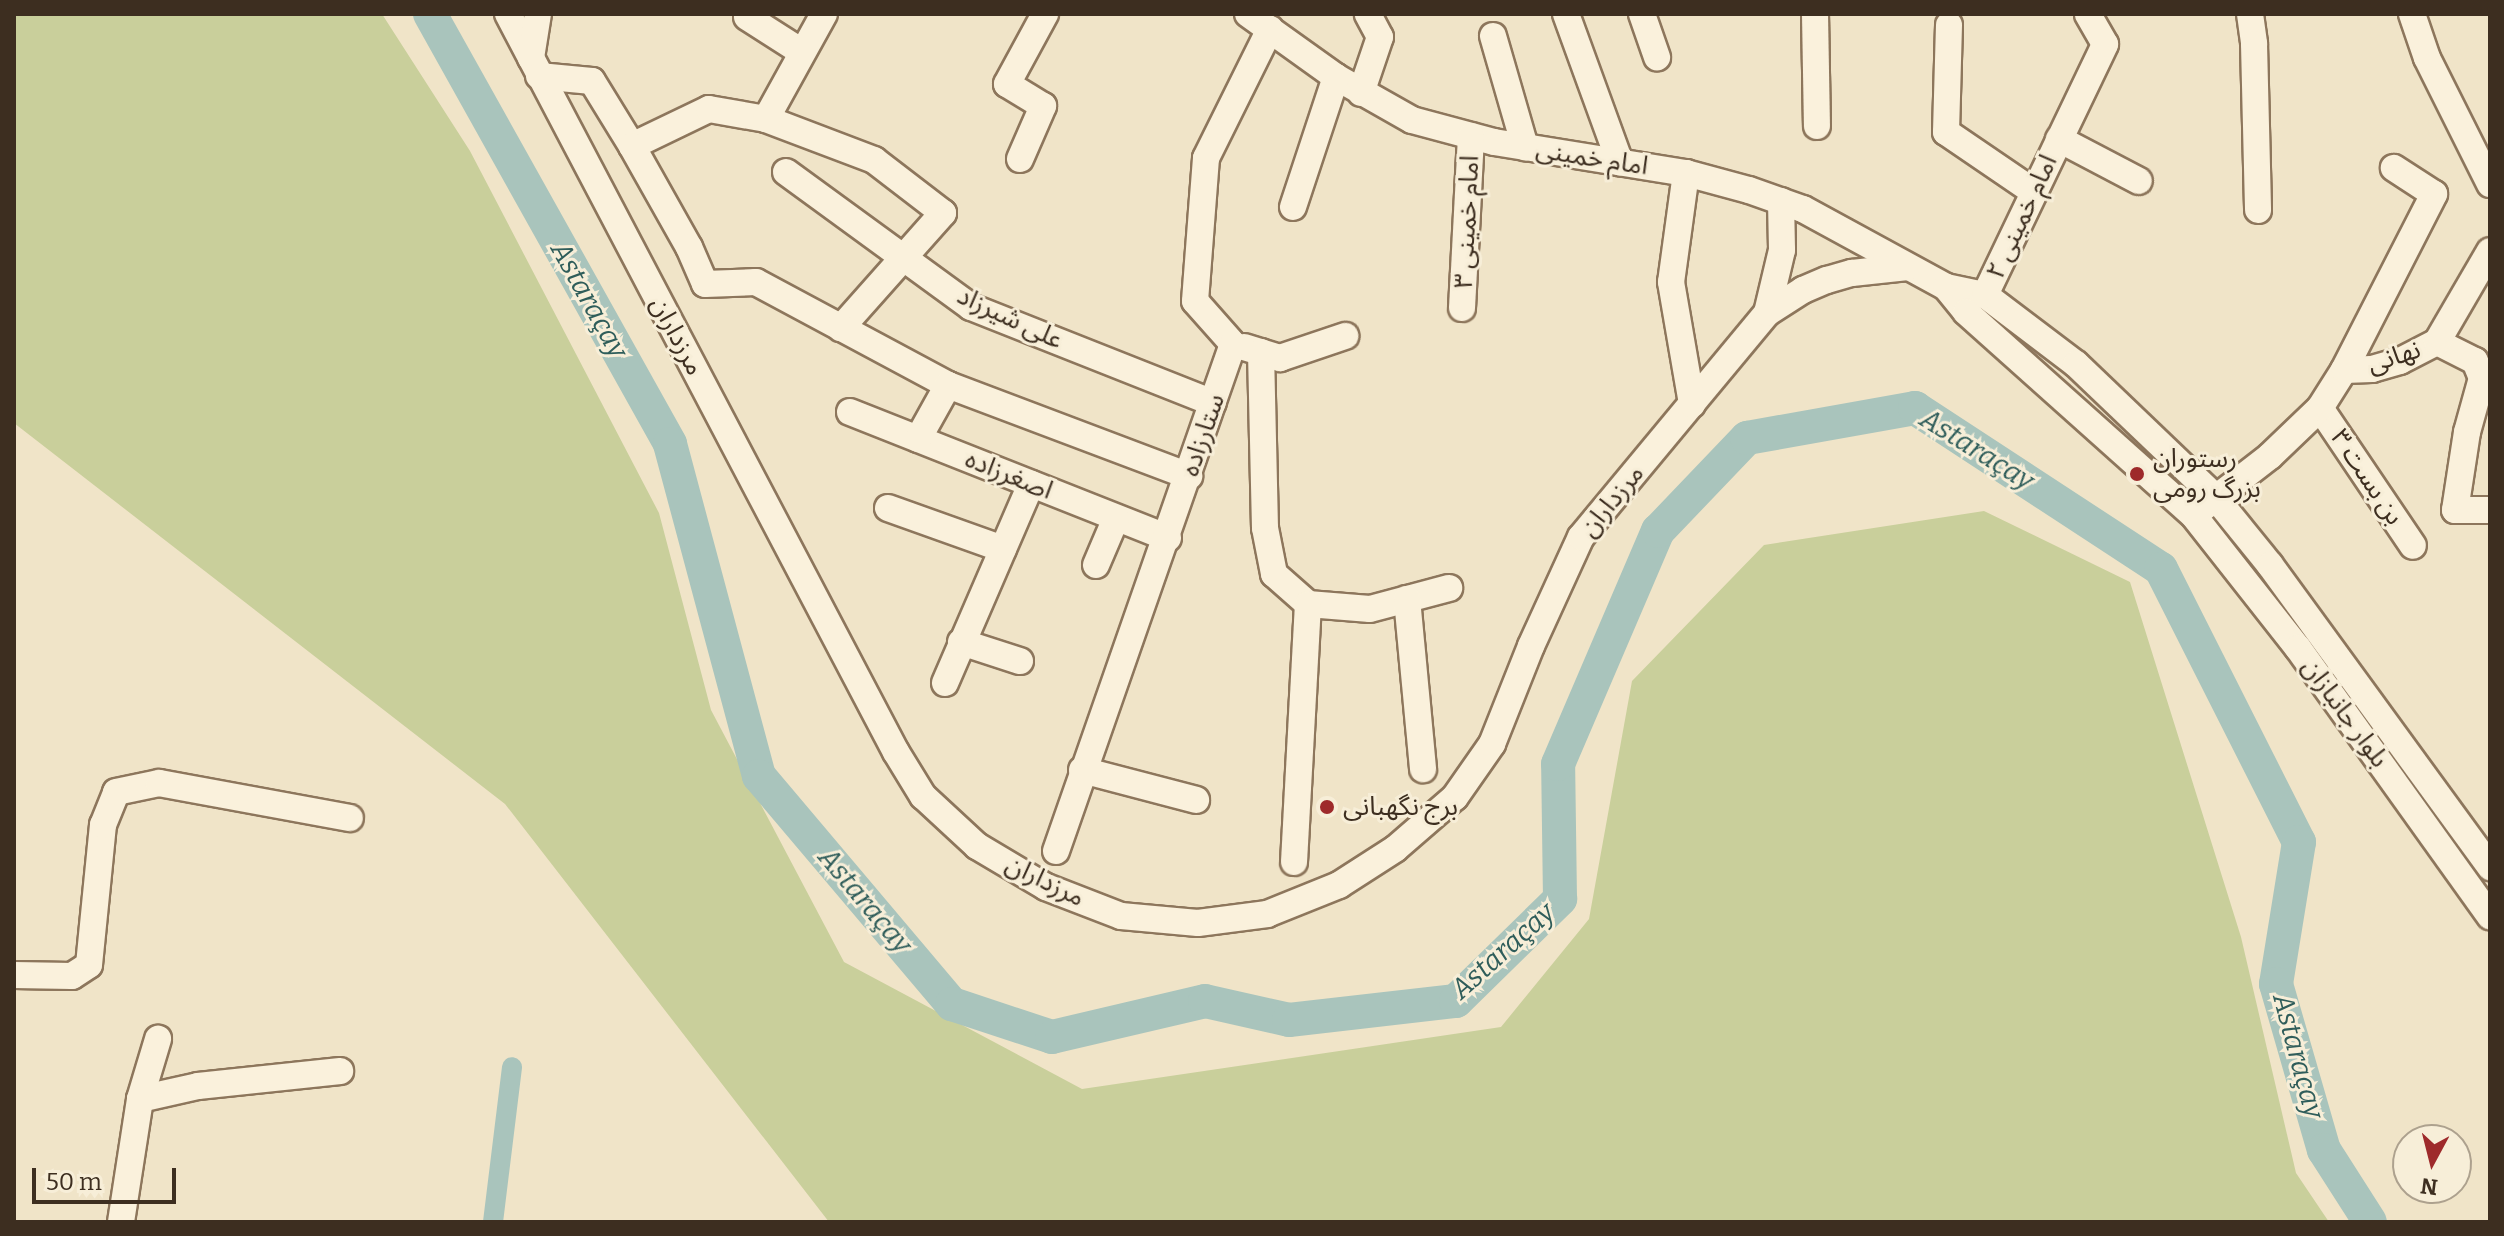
<!DOCTYPE html>
<meta charset="utf-8">
<style>
body{margin:0}
#map{position:relative;width:2504px;height:1236px;overflow:hidden;background:#f0e4c8;font-family:Bitter,"Noto Sans Arabic",serif}
div>[style]{position:absolute}
.green>*{inset:0;background:#c9cf9b}
.canal>*{height:20px;margin:-10px;padding:0 10px;transform-origin:10px;border-radius:10px;background:#a9c4bc}
.river>*{height:34px;margin:-17px;padding:0 17px;transform-origin:17px;border-radius:17px;background:#a9c4bc}
.roads{filter:drop-shadow(2px 0 #8d765c) drop-shadow(-2px 0 #8d765c) drop-shadow(0 2px #8d765c) drop-shadow(0 -2px #8d765c)}
.minor>*{height:26px;margin:-13px;padding:0 13px;transform-origin:13px;border-radius:13px;background:#faf1dc}
.dots>*{width:22px;height:22px;translate:-50% -50%;box-sizing:border-box;border:4px solid #f7eed8;border-radius:50%}
span{translate:-50% -50%;white-space:nowrap;text-align:center;line-height:1.15;-webkit-text-stroke:6px #f7eed8;paint-order:stroke}
.street-label{font-size:26px;color:#3d2e20}
.poi-label{font-size:26px;color:#3d2e20}
.left{translate:0 -50%;text-align:left}
.water-label{font-size:28px;color:#2f5d5a;font-style:italic}
.frame{position:absolute;inset:0;border:16px solid #3d2e20;pointer-events:none}
.north{position:absolute;left:2392px;top:1124px;width:80px;height:80px;box-sizing:border-box;background:#f7eed8;border:2px solid #ada18e;border-radius:50%;rotate:187deg;font-size:22px;font-weight:700;line-height:32px;text-align:center;color:#3d2e20}
.north::after{content:'';display:block;margin:auto;width:28px;height:36px;background:#9e2a2b;clip-path:polygon(50% 0,100% 100%,50% 72%,0 100%)}
.scale{position:absolute;left:32px;top:1168px;width:144px;height:36px;box-sizing:border-box;border:4px solid #3d2e20;border-top:0;padding-left:10px;font-size:24px;line-height:28px;white-space:nowrap;color:#3d2e20;-webkit-text-stroke:6px #f7eed8;paint-order:stroke}
</style>
<div id="map">
<div class="green">
<i style="clip-path:polygon(14px 14px,382px 14px,470px 151px,659px 513px,711px 710px,844px 962px,1082px 1089px,1501px 1027px,1589px 919px,1632px 681px,1764px 545px,1984px 511px,2130px 582px,2241px 937px,2296px 1173px,2329px 1222px,829px 1222px,505px 804px,14px 423px)"></i>
</div>
<div class="canal">
<i style="left:493px;top:1222px;width:156px;rotate:-83deg"></i>
</div>
<div class="river">
<i style="left:430px;top:14px;width:492px;rotate:60.8deg"></i>
<i style="left:670px;top:444px;width:344px;rotate:75deg"></i>
<i style="left:759px;top:776px;width:299px;rotate:49.8deg"></i>
<i style="left:952px;top:1004px;width:105px;rotate:18.3deg"></i>
<i style="left:1052px;top:1037px;width:157px;rotate:-13.2deg"></i>
<i style="left:1205px;top:1001px;width:86px;rotate:12.7deg"></i>
<i style="left:1289px;top:1020px;width:168px;rotate:-6.5deg"></i>
<i style="left:1456px;top:1001px;width:146px;rotate:-44.4deg"></i>
<i style="left:1560px;top:899px;width:135px;rotate:-90.8deg"></i>
<i style="left:1558px;top:764px;width:254px;rotate:-66.8deg"></i>
<i style="left:1658px;top:531px;width:129px;rotate:-46.3deg"></i>
<i style="left:1747px;top:438px;width:171px;rotate:-10.1deg"></i>
<i style="left:1915px;top:408px;width:294px;rotate:33.2deg"></i>
<i style="left:2161px;top:569px;width:306px;rotate:63.2deg"></i>
<i style="left:2299px;top:842px;width:144px;rotate:99.2deg"></i>
<i style="left:2276px;top:984px;width:173px;rotate:73.9deg"></i>
<i style="left:2324px;top:1150px;width:85px;rotate:57.4deg"></i>
</div>
<div class="roads">
<div class="minor">
<i style="left:508px;top:14px;width:834px;rotate:62.27deg"></i>
<i style="left:896px;top:752px;width:52px;rotate:58.5deg"></i>
<i style="left:923px;top:796px;width:74px;rotate:42.8deg"></i>
<i style="left:977px;top:846px;width:80px;rotate:30.7deg"></i>
<i style="left:1046px;top:887px;width:80px;rotate:21.1deg"></i>
<i style="left:1121px;top:916px;width:77px;rotate:5.2deg"></i>
<i style="left:1198px;top:923px;width:70px;rotate:-7.4deg"></i>
<i style="left:1267px;top:914px;width:78px;rotate:-21.9deg"></i>
<i style="left:1339px;top:885px;width:67px;rotate:-32.7deg"></i>
<i style="left:1395px;top:849px;width:79px;rotate:-40.9deg"></i>
<i style="left:1455px;top:797px;width:65px;rotate:-55.1deg"></i>
<i style="left:1492px;top:744px;width:105px;rotate:-68.3deg"></i>
<i style="left:1531px;top:646px;width:120px;rotate:-65.4deg"></i>
<i style="left:1581px;top:537px;width:291px;rotate:-50.3deg"></i>
<i style="left:1248px;top:14px;width:108px;rotate:35.6deg"></i>
<i style="left:1336px;top:77px;width:87px;rotate:29.5deg"></i>
<i style="left:1412px;top:120px;width:85px;rotate:15deg"></i>
<i style="left:1494px;top:142px;width:194px;rotate:9.2deg"></i>
<i style="left:1686px;top:173px;width:65px;rotate:15.1deg"></i>
<i style="left:1749px;top:190px;width:57px;rotate:19.4deg"></i>
<i style="left:1803px;top:209px;width:163px;rotate:28.6deg"></i>
<i style="left:1946px;top:287px;width:40px;rotate:12deg"></i>
<i style="left:1985px;top:295px;width:114px;rotate:37.2deg"></i>
<i style="left:2076px;top:364px;width:192px;rotate:43.7deg"></i>
<i style="left:2215px;top:497px;width:87px;rotate:51deg"></i>
<i style="left:2270px;top:565px;width:374px;rotate:53.9deg"></i>
<i style="left:1566px;top:14px;width:158px;rotate:70deg"></i>
<i style="left:1642px;top:14px;width:46px;rotate:70.8deg"></i>
<i style="left:1815px;top:14px;width:112px;rotate:89deg"></i>
<i style="left:2250px;top:14px;width:30px;rotate:82deg"></i>
<i style="left:2254px;top:44px;width:166px;rotate:88.6deg"></i>
<i style="left:2412px;top:14px;width:46px;rotate:71.2deg"></i>
<i style="left:2427px;top:58px;width:141px;rotate:63.4deg"></i>
<i style="left:747px;top:17px;width:65px;rotate:32.5deg"></i>
<i style="left:1949px;top:25px;width:107px;rotate:91.6deg"></i>
<i style="left:1946px;top:132px;width:107px;rotate:34.3deg"></i>
<i style="left:1493px;top:36px;width:116px;rotate:73.9deg"></i>
<i style="left:531px;top:58px;width:45px;rotate:-81deg"></i>
<i style="left:539px;top:76px;width:53px;rotate:5.4deg"></i>
<i style="left:592px;top:81px;width:76px;rotate:58.4deg"></i>
<i style="left:632px;top:146px;width:85px;rotate:-25.7deg"></i>
<i style="left:709px;top:109px;width:58px;rotate:10deg"></i>
<i style="left:766px;top:119px;width:116px;rotate:20.8deg"></i>
<i style="left:874px;top:160px;width:87px;rotate:37.5deg"></i>
<i style="left:943px;top:213px;width:154px;rotate:131.6deg"></i>
<i style="left:1361px;top:93px;width:59px;rotate:-71.3deg"></i>
<i style="left:1380px;top:37px;width:26px;rotate:-118deg"></i>
<i style="left:766px;top:119px;width:120px;rotate:-61.1deg"></i>
<i style="left:2059px;top:139px;width:90px;rotate:27.7deg"></i>
<i style="left:632px;top:146px;width:116px;rotate:60.6deg"></i>
<i style="left:689px;top:247px;width:40px;rotate:66.6deg"></i>
<i style="left:705px;top:284px;width:51px;rotate:-2.2deg"></i>
<i style="left:756px;top:282px;width:218px;rotate:28.2deg"></i>
<i style="left:948px;top:385px;width:258px;rotate:20.7deg"></i>
<i style="left:1020px;top:159px;width:58px;rotate:-66.5deg"></i>
<i style="left:1043px;top:106px;width:42px;rotate:-148.6deg"></i>
<i style="left:1007px;top:84px;width:80px;rotate:-61.5deg"></i>
<i style="left:786px;top:172px;width:229px;rotate:36.1deg"></i>
<i style="left:971px;top:307px;width:260px;rotate:21.6deg"></i>
<i style="left:1686px;top:173px;width:110px;rotate:97.8deg"></i>
<i style="left:1671px;top:282px;width:124px;rotate:80.2deg"></i>
<i style="left:1781px;top:201px;width:49px;rotate:88.8deg"></i>
<i style="left:1782px;top:250px;width:65px;rotate:103.4deg"></i>
<i style="left:1767px;top:313px;width:43px;rotate:-32.6deg"></i>
<i style="left:1803px;top:290px;width:26px;rotate:-23deg"></i>
<i style="left:1827px;top:280px;width:26px;rotate:-16deg"></i>
<i style="left:1852px;top:273px;width:56px;rotate:-6.1deg"></i>
<i style="left:1293px;top:207px;width:137px;rotate:-71.7deg"></i>
<i style="left:1946px;top:287px;width:32px;rotate:51deg"></i>
<i style="left:1966px;top:312px;width:306px;rotate:41.8deg"></i>
<i style="left:2194px;top:516px;width:168px;rotate:51.8deg"></i>
<i style="left:2298px;top:648px;width:330px;rotate:54.4deg"></i>
<i style="left:1985px;top:295px;width:278px;rotate:-64.4deg"></i>
<i style="left:2105px;top:44px;width:34px;rotate:-120deg"></i>
<i style="left:1462px;top:308px;width:172px;rotate:-87deg"></i>
<i style="left:2437px;top:342px;width:42px;rotate:26.6deg"></i>
<i style="left:2475px;top:361px;width:18px;rotate:68deg"></i>
<i style="left:2482px;top:378px;width:56px;rotate:105.5deg"></i>
<i style="left:2467px;top:432px;width:79px;rotate:98.7deg"></i>
<i style="left:2455px;top:510px;width:35px"></i>
<i style="left:1233px;top:344px;width:57px;rotate:-131.5deg"></i>
<i style="left:1195px;top:301px;width:143px;rotate:-85.6deg"></i>
<i style="left:1206px;top:158px;width:144px;rotate:-63.6deg"></i>
<i style="left:1244px;top:347px;width:38px;rotate:17deg"></i>
<i style="left:1280px;top:358px;width:69px;rotate:-18.7deg"></i>
<i style="left:1261px;top:352px;width:176px;rotate:88.7deg"></i>
<i style="left:1265px;top:528px;width:47px;rotate:78.9deg"></i>
<i style="left:1274px;top:574px;width:45px;rotate:41.4deg"></i>
<i style="left:1308px;top:604px;width:62px;rotate:4.6deg"></i>
<i style="left:1370px;top:609px;width:82px;rotate:-14.9deg"></i>
<i style="left:2344px;top:370px;width:198px;rotate:-62.9deg"></i>
<i style="left:2434px;top:194px;width:48px;rotate:-147deg"></i>
<i style="left:2320px;top:408px;width:166px;rotate:56deg"></i>
<i style="left:850px;top:412px;width:342px;rotate:21.6deg"></i>
<i style="left:918px;top:439px;width:62px;rotate:-60.9deg"></i>
<i style="left:888px;top:508px;width:122px;rotate:19.6deg"></i>
<i style="left:2203px;top:508px;width:85px;rotate:-37.8deg"></i>
<i style="left:2270px;top:456px;width:69px;rotate:-43.8deg"></i>
<i style="left:2320px;top:408px;width:45px;rotate:-57.7deg"></i>
<i style="left:2344px;top:370px;width:28px;rotate:-2deg"></i>
<i style="left:2372px;top:369px;width:29px;rotate:-16deg"></i>
<i style="left:2400px;top:361px;width:42px;rotate:-27.2deg"></i>
<i style="left:2437px;top:342px;width:105px;rotate:-59.8deg"></i>
<i style="left:1096px;top:565px;width:51px;rotate:-66.9deg"></i>
<i style="left:1407px;top:599px;width:171px;rotate:84.6deg"></i>
<i style="left:961px;top:642px;width:62px;rotate:17.9deg"></i>
<i style="left:945px;top:683px;width:217px;rotate:-66.6deg"></i>
<i style="left:1082px;top:770px;width:118px;rotate:14.7deg"></i>
<i style="left:1056px;top:851px;width:537px;rotate:-70.76deg"></i>
<i style="left:1294px;top:862px;width:258px;rotate:-86.9deg"></i>
<i style="left:14px;top:975px;width:58px;rotate:1deg"></i>
<i style="left:72px;top:976px;width:20px;rotate:-33deg"></i>
<i style="left:89px;top:965px;width:141px;rotate:-84.3deg"></i>
<i style="left:103px;top:825px;width:35px;rotate:-68deg"></i>
<i style="left:116px;top:792px;width:44px;rotate:-11.8deg"></i>
<i style="left:159px;top:783px;width:194px;rotate:10.4deg"></i>
<i style="left:140px;top:1099px;width:59px;rotate:-12.6deg"></i>
<i style="left:198px;top:1086px;width:143px;rotate:-6deg"></i>
<i style="left:121px;top:1222px;width:124px;rotate:-81.2deg"></i>
<i style="left:140px;top:1099px;width:63px;rotate:-73.3deg"></i>
</div>
</div>
<div class="dots">
<i style="left:2137px;top:474px;background:#9e2a2b"></i>
<i style="left:1327px;top:807px;background:#9e2a2b"></i>
</div>
<div class="street-label">
<span style="left:1592px;top:158px;rotate:9deg">امام خمینی</span>
<span style="left:2022px;top:217px;rotate:-65deg">امام خمینی ۲</span>
<span style="left:1467px;top:222px;rotate:-87deg">امام خمینی ۳</span>
<span style="left:1010px;top:318px;rotate:25deg">علی شیرزاد</span>
<span style="left:677px;top:336px;rotate:62deg">مرزداران</span>
<span style="left:2394px;top:357px;rotate:-18deg">نهانی</span>
<span style="left:1203px;top:435px;rotate:-71deg">ستارزاده</span>
<span style="left:1009px;top:475px;rotate:22deg">اصغرزاده</span>
<span style="left:2367px;top:477px;rotate:56deg">بن بست ۳</span>
<span style="left:1612px;top:501px;rotate:-51deg">مرزداران</span>
<span style="left:2345px;top:713px;rotate:54deg">بلوار جانبازان</span>
<span style="left:1045px;top:881px;rotate:26deg">مرزداران</span>
</div>
<div class="poi-label">
<span class="left" style="left:2153px;top:474px">رستوران<br>بزرگ رومی</span>
<span class="left" style="left:1343px;top:807px">برج نگهبانی</span>
</div>
<div class="water-label">
<span style="left:589px;top:300px;rotate:61deg">Astaraçay</span>
<span style="left:1977px;top:450px;rotate:32deg">Astaraçay</span>
<span style="left:865px;top:901px;rotate:50deg">Astaraçay</span>
<span style="left:1503px;top:951px;rotate:-42deg">Astaraçay</span>
<span style="left:2298px;top:1056px;rotate:75deg">Astaraçay</span>
</div>
<div class="frame"></div>
<div class="north">N</div>
<div class="scale">50 m</div>
</div>
